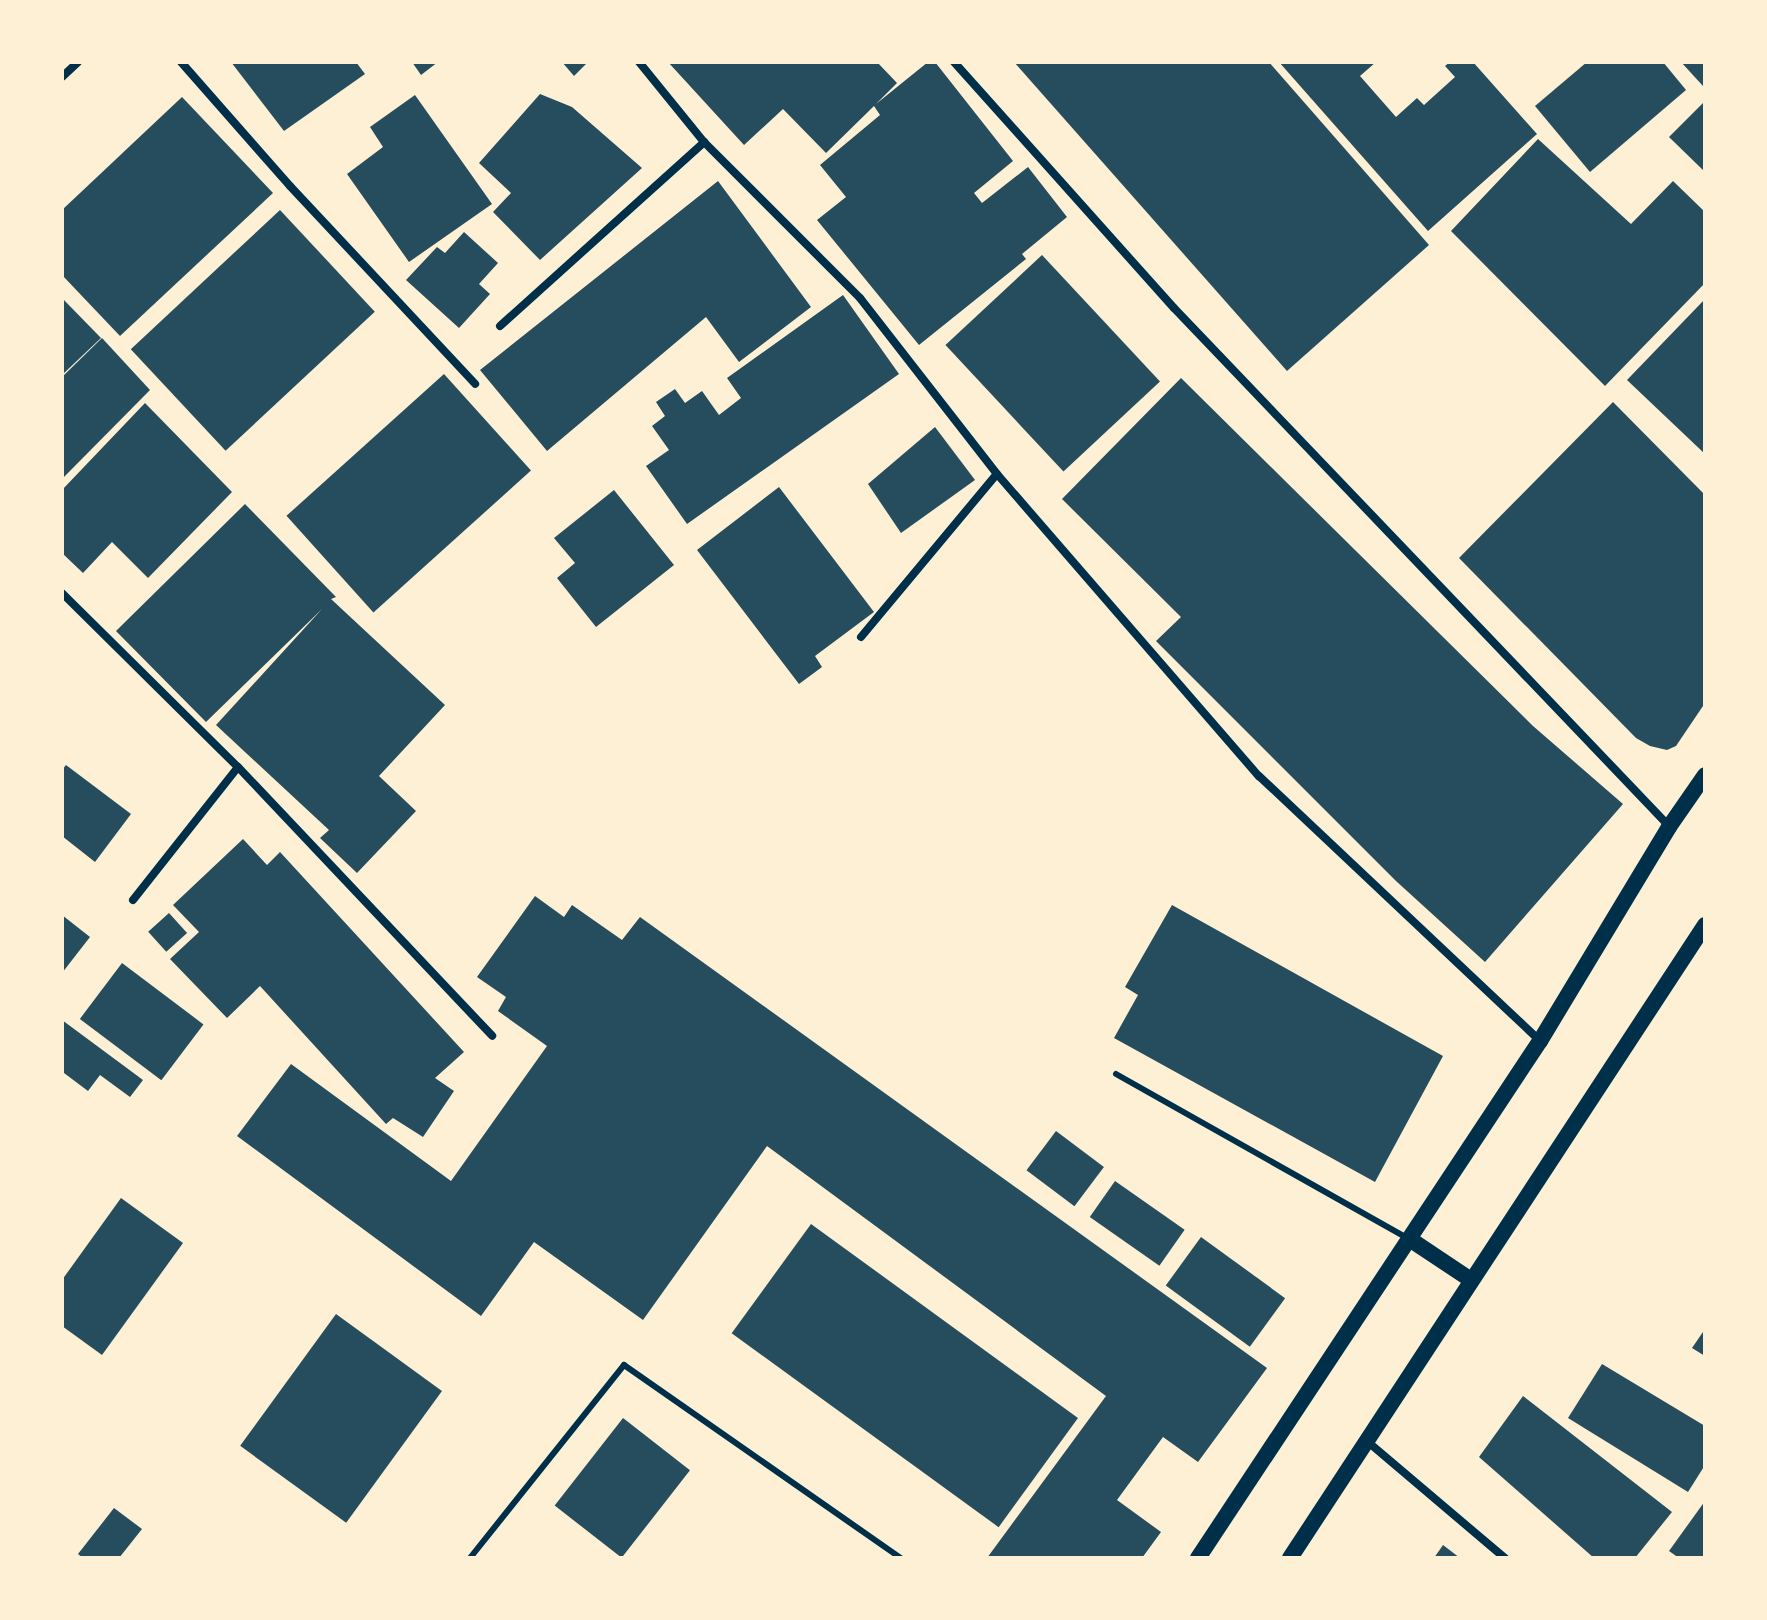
<!DOCTYPE html>
<style>
body{margin:0}
#map{position:relative;width:1767px;height:1620px;overflow:hidden;background:#fdf0d5;font-family:Signika,sans-serif}
div>[style]{position:absolute}
.building>*{inset:0;background:#264d5e;transform-origin:0 0}
.service>*{height:6px;margin:-3px;padding:0 3px;transform-origin:3px;border-radius:3px;background:#003049}
.minor>*{height:8px;margin:-4px;padding:0 4px;transform-origin:4px;border-radius:4px;background:#003049}
.secondary>*{height:16px;margin:-8px;padding:0 8px;transform-origin:8px;border-radius:8px;background:#003049}
span{translate:-50% -50%;white-space:nowrap;text-align:center;line-height:1.15;-webkit-text-stroke:8px #fdf0d5;paint-order:stroke}
.frame{position:absolute;inset:0;border:64px solid #fdf0d5;pointer-events:none}
</style>
<div id="map">
<div class="building">
<i style="clip-path:polygon(231px 62px,356px 62px,365px 74px,284px 131px)"></i>
<i style="clip-path:polygon(412px 62px,438px 62px,421px 75px)"></i>
<i style="clip-path:polygon(562px 62px,588px 62px,574px 76px)"></i>
<i style="clip-path:polygon(668px 62px,877px 62px,897px 83px,876px 104px,928px 62px,935px 62px,1013px 161px,974px 193px,982px 203px,1028px 167px,1067px 217px,1022px 254px,1026px 259px,919px 345px,817px 220px,846px 197px,820px 165px,880px 115px,874px 106px,826px 153px,783px 109px,744px 145px)"></i>
<i style="clip-path:polygon(1014px 62px,1269px 62px,1429px 245px,1287px 371px)"></i>
<i style="clip-path:polygon(1279px 62px,1376px 62px,1360px 76px,1396px 117px,1417px 98px,1424px 105px,1455px 77px,1445px 66px,1450px 62px,1473px 62px,1537px 134px,1428px 231px)"></i>
<i style="clip-path:polygon(1587px 62px,1663px 62px,1686px 90px,1590px 172px,1535px 106px)"></i>
<i style="clip-path:polygon(1681px 62px,1705px 62px,1705px 84px,1703px 86px)"></i>
<i style="clip-path:polygon(540px 94px,572px 107px,642px 168px,540px 260px,493px 212px,511px 193px,479px 163px)"></i>
<i style="clip-path:polygon(415px 95px,492px 204px,409px 262px,347px 174px,383px 147px,370px 127px)"></i>
<i style="clip-path:polygon(182px 97px,273px 193px,120px 336px,62px 275px,62px 210px)"></i>
<i style="clip-path:polygon(1705px 101px,1705px 172px,1669px 137px)"></i>
<i style="clip-path:polygon(1538px 139px,1631px 224px,1673px 181px,1705px 212px,1705px 283px,1605px 386px,1451px 231px)"></i>
<i style="clip-path:polygon(718px 181px,811px 307px,739px 362px,706px 317px,547px 451px,480px 370px)"></i>
<i style="left:280px;top:210px;width:139px;height:204px;rotate:47deg"></i>
<i style="clip-path:polygon(464px 232px,498px 263px,479px 284px,490px 294px,459px 328px,406px 280px,437px 247px,445px 253px)"></i>
<i style="left:1042px;top:255px;width:173px;height:132px;rotate:47deg"></i>
<i style="clip-path:polygon(843px 295px,899px 374px,687px 524px,646px 466px,669px 450px,652px 426px,665px 416px,656px 402px,675px 389px,685px 403px,702px 391px,719px 415px,741px 398px,727px 378px)"></i>
<i style="clip-path:polygon(62px 298px,101px 338px,62px 375px)"></i>
<i style="clip-path:polygon(1705px 299px,1705px 454px,1627px 380px)"></i>
<i style="clip-path:polygon(102px 338px,150px 390px,62px 479px,62px 377px)"></i>
<i style="left:444px;top:374px;width:130px;height:212px;rotate:48deg"></i>
<i style="clip-path:polygon(1181px 378px,1533px 726px,1623px 804px,1485px 962px,1396px 881px,1156px 641px,1181px 617px,1062px 499px)"></i>
<i style="clip-path:polygon(1613px 402px,1705px 495px,1705px 703px,1676px 746px,1667px 750px,1650px 746px,1636px 738px,1459px 558px)"></i>
<i style="clip-path:polygon(145px 403px,232px 492px,148px 578px,112px 542px,83px 573px,62px 553px,62px 490px)"></i>
<i style="clip-path:polygon(935px 427px,975px 480px,901px 533px,868px 484px)"></i>
<i style="clip-path:polygon(779px 487px,874px 612px,815px 656px,822px 667px,799px 684px,697px 550px)"></i>
<i style="clip-path:polygon(614px 490px,674px 565px,596px 627px,557px 578px,575px 563px,554px 538px)"></i>
<i style="clip-path:polygon(245px 504px,336px 597px,331px 599px,445px 705px,379px 776px,416px 811px,357px 873px,320px 838px,329px 830px,216px 725px,322px 609px,206px 722px,116px 631px)"></i>
<i style="clip-path:polygon(66px 765px,131px 814px,95px 862px,62px 836px,62px 770px)"></i>
<i style="clip-path:polygon(243px 839px,267px 865px,280px 852px,464px 1052px,435px 1078px,454px 1091px,423px 1137px,393px 1118px,386px 1124px,260px 986px,227px 1018px,170px 959px,199px 932px,173px 905px)"></i>
<i style="clip-path:polygon(535px 896px,564px 917px,572px 905px,622px 940px,640px 917px,1267px 1368px,1198px 1462px,1163px 1437px,1117px 1500px,1161px 1532px,1142px 1558px,987px 1558px,1106px 1396px,767px 1146px,643px 1320px,534px 1242px,481px 1316px,237px 1136px,291px 1064px,451px 1181px,547px 1046px,498px 1011px,506px 997px,477px 977px)"></i>
<i style="clip-path:polygon(1172px 905px,1443px 1056px,1375px 1182px,1114px 1038px,1138px 995px,1125px 987px)"></i>
<i style="left:169px;top:913px;width:27px;height:28px;rotate:48deg"></i>
<i style="clip-path:polygon(62px 915px,90px 937px,62px 973px)"></i>
<i style="left:122px;top:963px;width:102px;height:70px;rotate:37deg"></i>
<i style="clip-path:polygon(62px 1020px,143px 1080px,130px 1097px,100px 1075px,88px 1091px,64px 1073px,62px 1075px)"></i>
<i style="left:1056px;top:1131px;width:60px;height:49px;rotate:37deg"></i>
<i style="left:1115px;top:1181px;width:85px;height:44px;rotate:35deg"></i>
<i style="clip-path:polygon(121px 1198px,183px 1243px,102px 1355px,62px 1326px,62px 1280px)"></i>
<i style="left:811px;top:1224px;width:330px;height:135px;rotate:36deg"></i>
<i style="left:1201px;top:1237px;width:104px;height:60px;rotate:36deg"></i>
<i style="left:336px;top:1314px;width:131px;height:163px;rotate:36deg"></i>
<i style="clip-path:polygon(1705px 1329px,1705px 1356px,1692px 1348px)"></i>
<i style="clip-path:polygon(1602px 1364px,1705px 1426px,1705px 1465px,1688px 1492px,1568px 1418px)"></i>
<i style="clip-path:polygon(1523px 1396px,1672px 1512px,1635px 1558px,1594px 1558px,1479px 1457px)"></i>
<i style="left:623px;top:1418px;width:85px;height:111px;rotate:38deg"></i>
<i style="clip-path:polygon(1705px 1501px,1705px 1558px,1679px 1558px,1669px 1551px)"></i>
<i style="clip-path:polygon(114px 1508px,142px 1529px,119px 1558px,83px 1558px,78px 1554px)"></i>
<i style="clip-path:polygon(1443px 1545px,1460px 1558px,1434px 1558px)"></i>
</div>
<div class="service">
<i style="left:1116px;top:1074px;width:336px;rotate:29.4deg"></i>
<i style="left:470px;top:1558px;width:247px;rotate:-51.4deg"></i>
<i style="left:624px;top:1365px;width:338px;rotate:34.9deg"></i>
</div>
<div class="minor">
<i style="left:181px;top:62px;width:165px;rotate:48.7deg"></i>
<i style="left:290px;top:186px;width:271px;rotate:46.9deg"></i>
<i style="left:639px;top:62px;width:103px;rotate:50.9deg"></i>
<i style="left:704px;top:142px;width:221px;rotate:45deg"></i>
<i style="left:860px;top:298px;width:223px;rotate:52.1deg"></i>
<i style="left:997px;top:474px;width:400px;rotate:49.1deg"></i>
<i style="left:1259px;top:776px;width:386px;rotate:43.3deg"></i>
<i style="left:954px;top:62px;width:330px;rotate:48.2deg"></i>
<i style="left:1174px;top:308px;width:716px;rotate:46.3deg"></i>
<i style="left:62px;top:77px;width:22px;rotate:-43deg"></i>
<i style="left:500px;top:326px;width:275px;rotate:-42deg"></i>
<i style="left:62px;top:593px;width:247px;rotate:44.7deg"></i>
<i style="left:238px;top:767px;width:370px;rotate:46.6deg"></i>
<i style="left:861px;top:637px;width:212px;rotate:-50.2deg"></i>
<i style="left:133px;top:900px;width:169px;rotate:-51.7deg"></i>
<i style="left:1368px;top:1442px;width:180px;rotate:40.3deg"></i>
</div>
<div class="secondary">
<i style="left:1411px;top:1240px;width:72px;rotate:33.7deg"></i>
<i style="left:1198px;top:1558px;width:620px;rotate:-56.52deg"></i>
<i style="left:1540px;top:1041px;width:250px;rotate:-58.9deg"></i>
<i style="left:1669px;top:827px;width:63px;rotate:-55.3deg"></i>
<i style="left:1290px;top:1558px;width:757px;rotate:-56.75deg"></i>
</div>
<div class="frame"></div>
</div>
